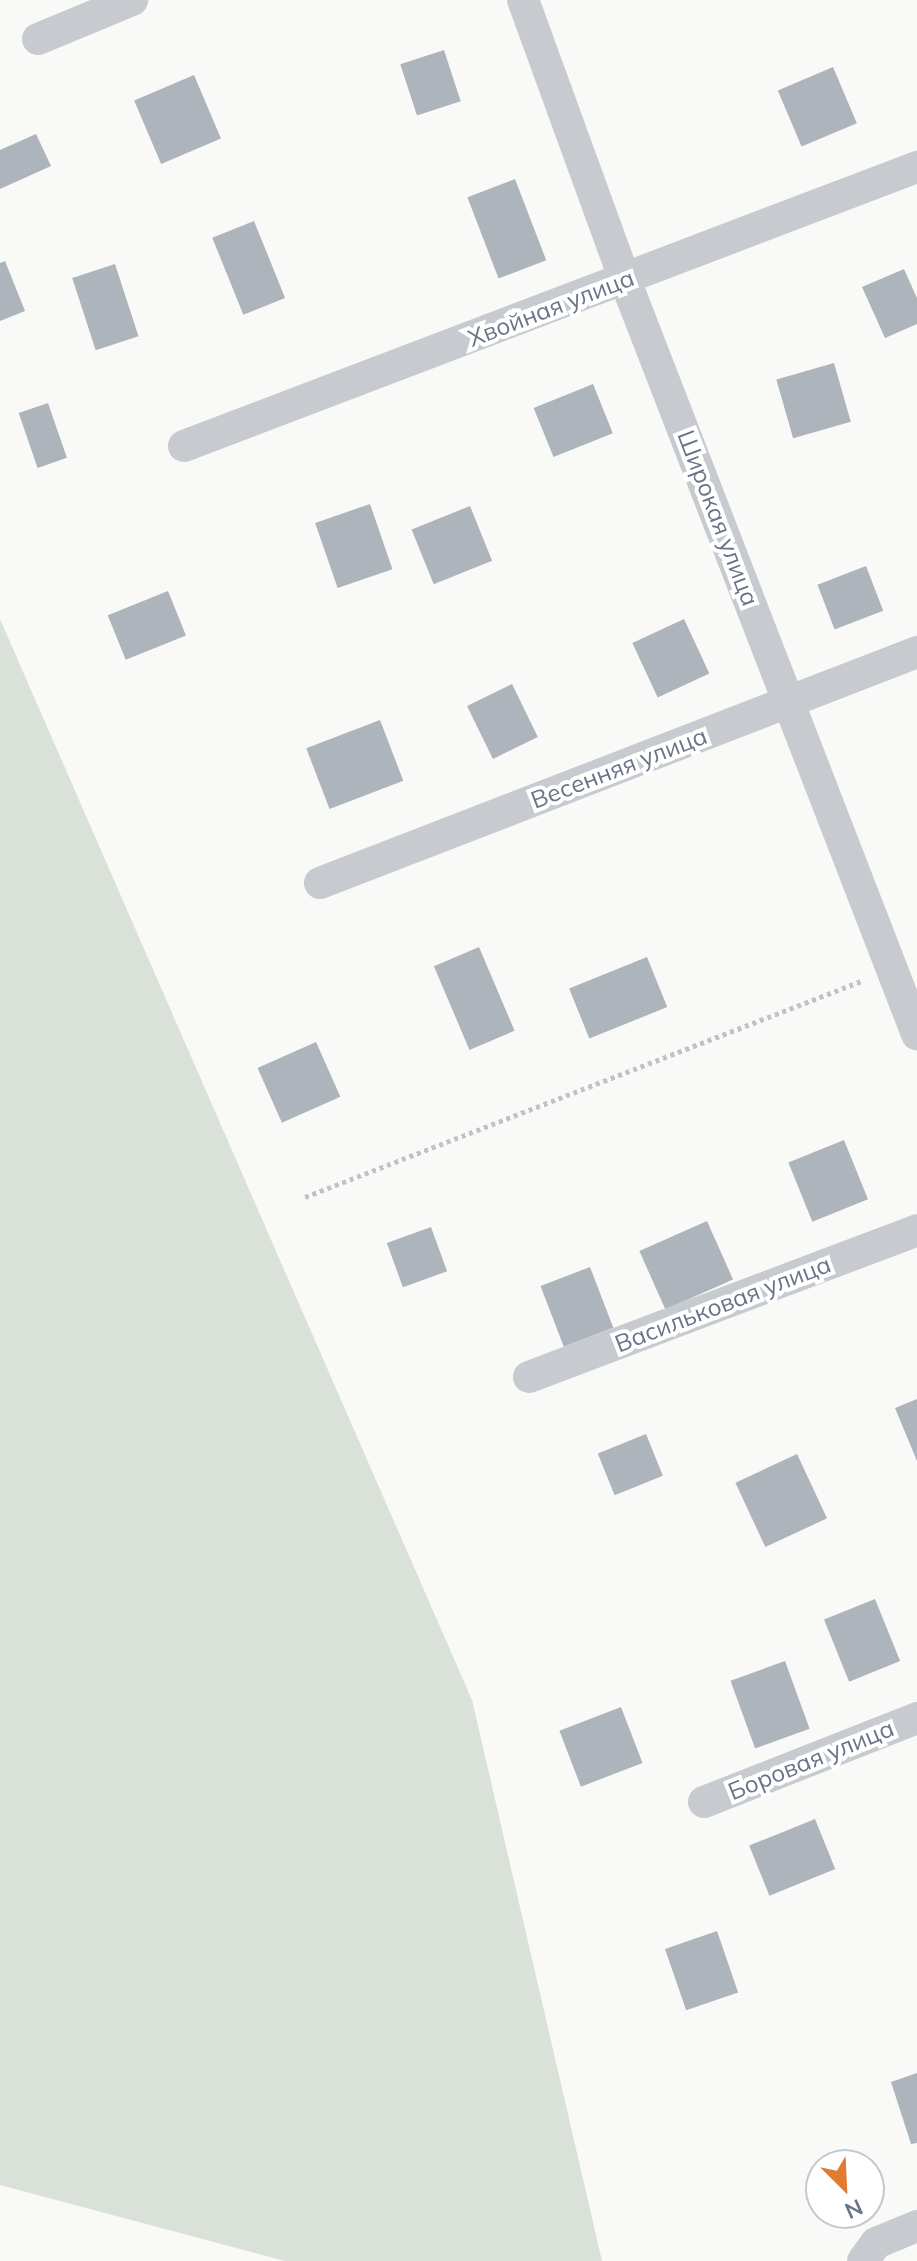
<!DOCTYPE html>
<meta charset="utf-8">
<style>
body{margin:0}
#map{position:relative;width:917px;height:2261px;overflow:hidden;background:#f9f9f7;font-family:Mulish,sans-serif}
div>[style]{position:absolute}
.green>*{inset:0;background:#dae1d8}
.building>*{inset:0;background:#aeb4bc;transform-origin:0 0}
.path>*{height:5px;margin-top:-2.5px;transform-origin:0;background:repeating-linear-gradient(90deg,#c1c2c5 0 4px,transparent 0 8px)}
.street>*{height:32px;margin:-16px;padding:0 16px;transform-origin:16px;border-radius:16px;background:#c7cace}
span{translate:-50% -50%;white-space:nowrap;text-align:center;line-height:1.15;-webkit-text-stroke:8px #fff;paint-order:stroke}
.street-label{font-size:24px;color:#697488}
.north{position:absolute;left:805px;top:2149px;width:80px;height:80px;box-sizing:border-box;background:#fff;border:2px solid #c3c7cf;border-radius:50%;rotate:156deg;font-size:22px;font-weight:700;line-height:32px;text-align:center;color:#697488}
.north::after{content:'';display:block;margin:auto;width:28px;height:36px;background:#e07b31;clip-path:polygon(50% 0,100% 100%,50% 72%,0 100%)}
</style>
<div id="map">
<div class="green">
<i style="clip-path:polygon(0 619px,472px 1700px,602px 2261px,285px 2261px,0 2185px)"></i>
</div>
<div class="building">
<i style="left:444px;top:50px;width:54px;height:46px;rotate:72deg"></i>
<i style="left:833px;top:67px;width:61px;height:60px;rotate:67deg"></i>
<i style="left:194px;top:75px;width:69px;height:65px;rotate:67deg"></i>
<i style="clip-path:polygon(36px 134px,51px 166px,0 189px,0 150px)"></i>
<i style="left:515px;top:179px;width:87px;height:51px;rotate:69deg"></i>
<i style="left:254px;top:221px;width:83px;height:45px;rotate:68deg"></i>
<i style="clip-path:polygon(5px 261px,25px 311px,0 321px,0 263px)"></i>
<i style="left:115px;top:264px;width:76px;height:45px;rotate:72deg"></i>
<i style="clip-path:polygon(904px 269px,917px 298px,917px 324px,885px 338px,862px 287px)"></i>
<i style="left:834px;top:363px;width:61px;height:60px;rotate:74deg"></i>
<i style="left:593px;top:384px;width:53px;height:64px;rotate:68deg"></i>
<i style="left:48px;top:403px;width:58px;height:31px;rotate:71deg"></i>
<i style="left:370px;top:504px;width:69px;height:58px;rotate:71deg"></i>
<i style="left:470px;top:506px;width:59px;height:63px;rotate:68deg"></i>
<i style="left:866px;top:566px;width:48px;height:52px;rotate:69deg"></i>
<i style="left:168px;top:591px;width:48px;height:65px;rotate:68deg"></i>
<i style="left:684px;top:619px;width:60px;height:57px;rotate:65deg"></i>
<i style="left:512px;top:684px;width:59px;height:50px;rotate:64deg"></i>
<i style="left:380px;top:720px;width:65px;height:79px;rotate:69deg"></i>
<i style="left:479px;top:947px;width:91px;height:49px;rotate:67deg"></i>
<i style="left:647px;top:957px;width:54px;height:84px;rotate:68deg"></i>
<i style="left:316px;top:1042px;width:60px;height:64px;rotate:66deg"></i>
<i style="left:844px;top:1140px;width:64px;height:60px;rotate:68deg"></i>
<i style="left:707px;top:1221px;width:64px;height:74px;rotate:66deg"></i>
<i style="left:431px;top:1227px;width:47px;height:47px;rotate:70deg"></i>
<i style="left:590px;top:1267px;width:65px;height:53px;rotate:69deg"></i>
<i style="clip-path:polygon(917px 1399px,917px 1461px,895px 1408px)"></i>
<i style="left:646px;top:1434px;width:45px;height:52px;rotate:68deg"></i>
<i style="left:797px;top:1454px;width:71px;height:68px;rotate:65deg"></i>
<i style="left:875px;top:1599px;width:67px;height:55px;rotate:68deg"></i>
<i style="left:785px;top:1661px;width:72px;height:58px;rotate:70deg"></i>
<i style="left:621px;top:1707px;width:60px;height:66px;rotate:69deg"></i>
<i style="left:815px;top:1819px;width:54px;height:71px;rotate:68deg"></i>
<i style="left:717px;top:1931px;width:65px;height:55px;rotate:71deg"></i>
<i style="clip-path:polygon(917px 2073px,917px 2143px,911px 2144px,891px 2082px)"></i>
</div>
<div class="path">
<i style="left:305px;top:1197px;width:600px;rotate:-21.22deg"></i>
</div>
<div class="street">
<i style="left:523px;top:0;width:298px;rotate:70deg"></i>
<i style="left:625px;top:280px;width:809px;rotate:68.83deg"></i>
<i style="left:38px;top:39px;width:102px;rotate:-22.5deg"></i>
<i style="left:184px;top:446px;width:784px;rotate:-20.84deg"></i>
<i style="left:320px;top:883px;width:640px;rotate:-21.15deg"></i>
<i style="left:529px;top:1377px;width:415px;rotate:-20.7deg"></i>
<i style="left:704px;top:1802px;width:229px;rotate:-21.5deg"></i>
<i style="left:863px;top:2261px;width:22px;rotate:-54deg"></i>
<i style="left:876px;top:2243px;width:44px;rotate:-22.5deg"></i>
</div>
<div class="street-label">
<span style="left:551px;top:308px;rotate:-21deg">Хвойная улица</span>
<span style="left:718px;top:518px;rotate:69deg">Широкая улица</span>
<span style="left:619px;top:768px;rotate:-21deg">Весенняя улица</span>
<span style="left:723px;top:1304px;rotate:-21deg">Васильковая улица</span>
<span style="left:811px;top:1760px;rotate:-22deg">Боровая улица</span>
</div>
<div class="north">N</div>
</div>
